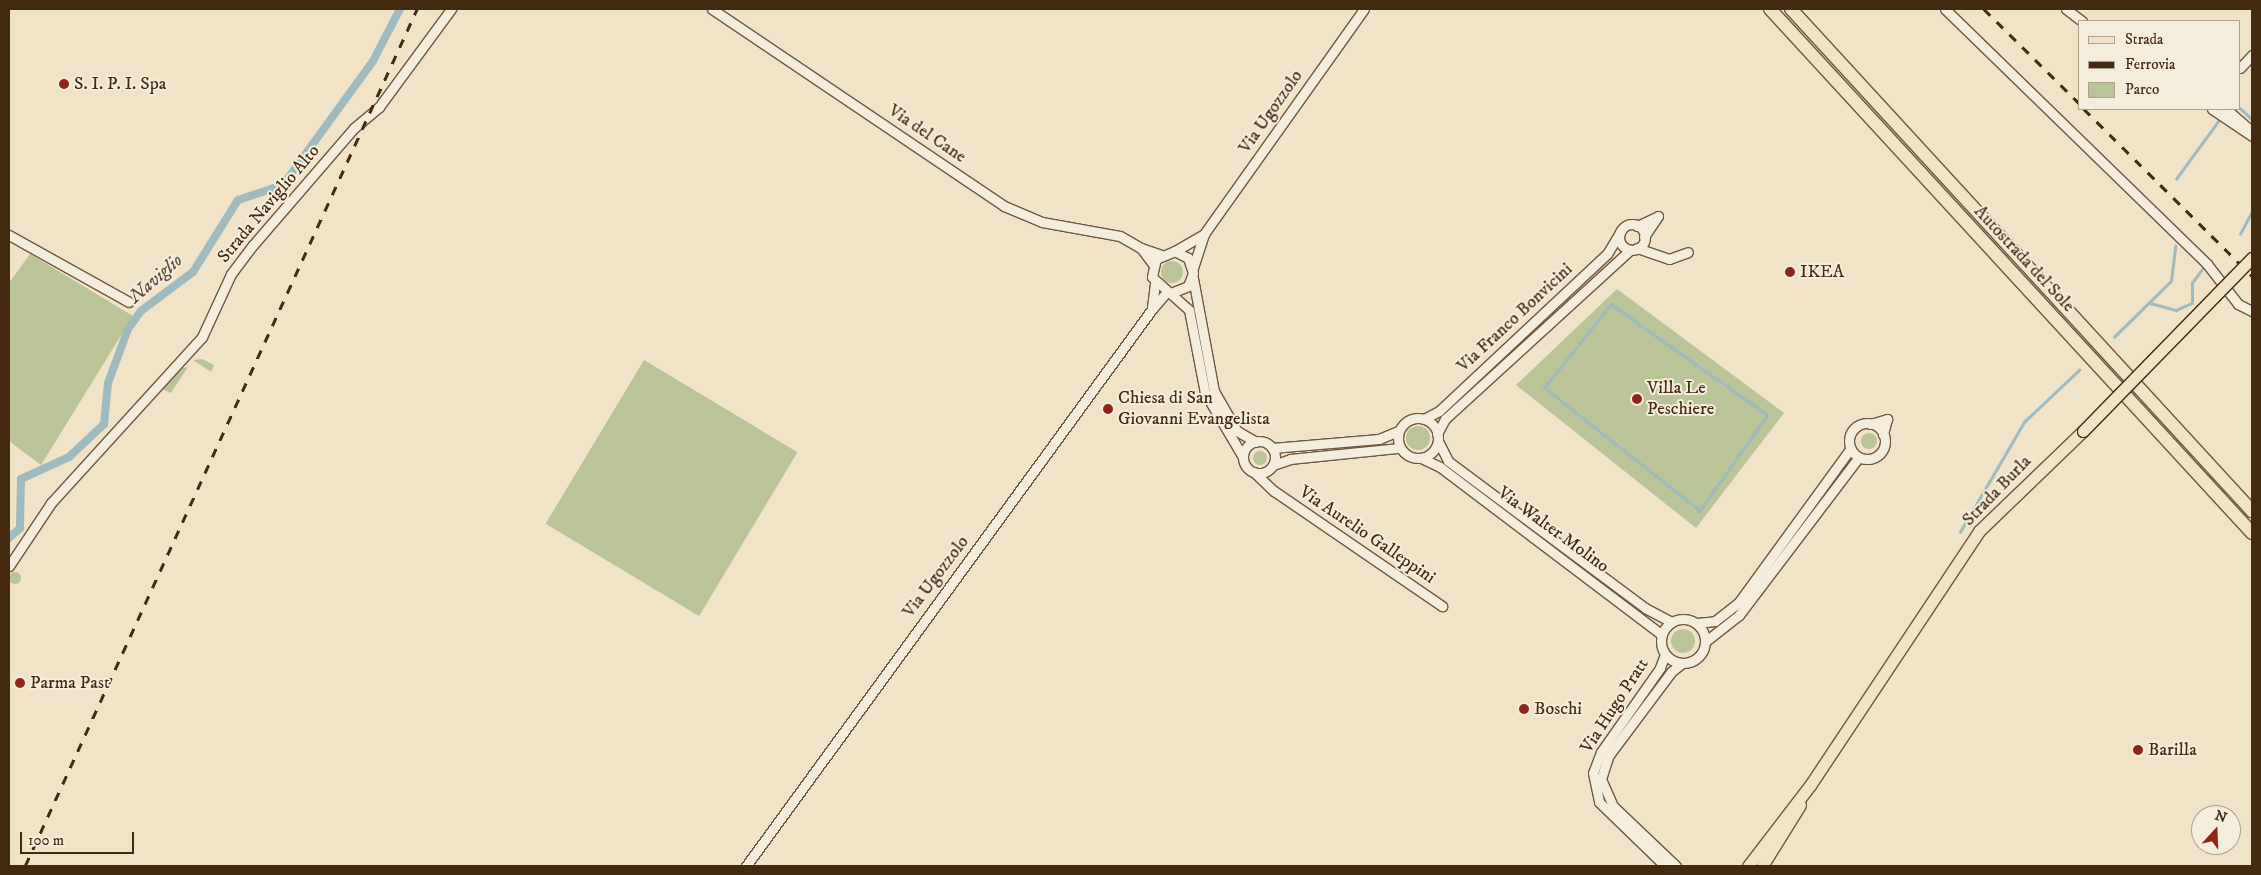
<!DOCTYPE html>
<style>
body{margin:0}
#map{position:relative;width:2261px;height:875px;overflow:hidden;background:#f0e3c8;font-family:"IM FELL DW Pica",serif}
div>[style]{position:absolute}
.green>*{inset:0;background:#bac496;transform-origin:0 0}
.round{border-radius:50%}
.stream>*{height:2.5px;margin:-1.25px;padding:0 1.25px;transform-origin:1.25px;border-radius:1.25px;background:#9fbbc0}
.canal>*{height:8px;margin:-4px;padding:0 4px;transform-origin:4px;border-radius:4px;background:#9fbbc0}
.roads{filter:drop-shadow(1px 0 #705840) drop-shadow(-1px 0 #705840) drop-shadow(0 1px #705840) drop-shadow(0 -1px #705840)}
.minor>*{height:9px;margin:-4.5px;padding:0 4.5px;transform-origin:4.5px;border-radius:4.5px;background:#f5eddb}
.minor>.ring{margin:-4.5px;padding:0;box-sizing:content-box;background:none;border:9px solid #f5eddb;border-radius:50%}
.major>*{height:11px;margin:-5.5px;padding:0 5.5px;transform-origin:5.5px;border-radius:5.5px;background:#f0e3c8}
.highway>*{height:12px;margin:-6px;padding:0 6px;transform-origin:6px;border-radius:6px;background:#f0e3c8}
.rail>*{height:2.5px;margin-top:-1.25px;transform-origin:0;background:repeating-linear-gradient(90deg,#452a12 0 9px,transparent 0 18px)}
.bridges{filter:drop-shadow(1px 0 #452a12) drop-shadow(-1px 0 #452a12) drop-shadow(0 1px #452a12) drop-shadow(0 -1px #452a12)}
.major-bridge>*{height:11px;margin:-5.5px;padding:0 5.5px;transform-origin:5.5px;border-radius:5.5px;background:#f0e3c8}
.dots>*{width:14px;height:14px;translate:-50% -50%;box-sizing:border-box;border:2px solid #f5eddb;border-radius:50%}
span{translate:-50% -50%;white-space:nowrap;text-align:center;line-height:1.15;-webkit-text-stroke:4px #f5eddb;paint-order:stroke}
.poi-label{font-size:18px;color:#452a12}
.left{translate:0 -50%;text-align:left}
.street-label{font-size:18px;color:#452a12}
.water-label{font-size:19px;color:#5c4e3e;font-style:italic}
.frame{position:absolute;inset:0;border:10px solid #452a12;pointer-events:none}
.legend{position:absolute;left:2078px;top:20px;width:162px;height:90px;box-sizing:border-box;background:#f5eddb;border:1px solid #af9f8b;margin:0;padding:6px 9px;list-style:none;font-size:15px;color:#452a12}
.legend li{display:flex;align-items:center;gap:10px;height:25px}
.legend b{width:25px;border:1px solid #af9f8b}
.north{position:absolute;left:2191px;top:805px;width:50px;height:50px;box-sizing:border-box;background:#f5eddb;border:1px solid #af9f8b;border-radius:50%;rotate:20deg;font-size:14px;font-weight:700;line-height:20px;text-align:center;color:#452a12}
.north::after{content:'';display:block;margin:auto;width:18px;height:22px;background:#8f2418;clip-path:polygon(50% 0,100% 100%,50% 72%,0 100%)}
.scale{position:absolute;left:20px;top:832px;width:114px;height:22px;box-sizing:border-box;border:2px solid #452a12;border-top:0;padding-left:6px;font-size:15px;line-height:18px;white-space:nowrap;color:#452a12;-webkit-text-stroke:4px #f5eddb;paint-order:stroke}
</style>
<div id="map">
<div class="green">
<i style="clip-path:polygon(30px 254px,133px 316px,41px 465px,9px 441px,9px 283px)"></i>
<i class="round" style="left:1161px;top:261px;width:22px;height:22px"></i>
<i style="clip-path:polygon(1617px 289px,1784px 413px,1696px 528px,1516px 385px)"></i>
<i style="clip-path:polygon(202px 359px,214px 365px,211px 372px,193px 360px)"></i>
<i style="left:644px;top:360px;width:179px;height:191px;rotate:31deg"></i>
<i style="clip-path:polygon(188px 367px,171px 393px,160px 388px,178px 369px)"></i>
<i class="round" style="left:1406px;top:426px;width:24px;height:24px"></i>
<i class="round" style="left:1861px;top:433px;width:16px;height:16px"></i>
<i class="round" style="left:1253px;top:451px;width:14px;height:14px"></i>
<i class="round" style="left:9px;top:572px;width:12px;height:12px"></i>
<i class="round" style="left:1671px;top:629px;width:24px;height:24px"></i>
</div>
<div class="stream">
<i style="left:2240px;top:108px;width:16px;rotate:43deg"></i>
<i style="left:2176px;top:179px;width:73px;rotate:-53.9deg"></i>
<i style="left:2240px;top:234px;width:26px;rotate:-62deg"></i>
<i style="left:2150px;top:303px;width:27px;rotate:15deg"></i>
<i style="left:2176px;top:310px;width:17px;rotate:-24deg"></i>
<i style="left:2192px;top:303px;width:20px;rotate:-90deg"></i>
<i style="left:2192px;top:283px;width:19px;rotate:-54deg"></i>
<i style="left:1611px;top:304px;width:192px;rotate:35.3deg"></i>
<i style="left:1768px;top:415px;width:118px;rotate:125.3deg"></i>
<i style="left:1700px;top:511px;width:199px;rotate:-141.7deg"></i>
<i style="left:1544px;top:388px;width:107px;rotate:-51.4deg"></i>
<i style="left:2114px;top:337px;width:80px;rotate:-44.5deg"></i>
<i style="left:2171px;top:281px;width:35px;rotate:-83deg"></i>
<i style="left:1960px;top:532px;width:127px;rotate:-59.8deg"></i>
<i style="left:2024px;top:422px;width:76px;rotate:-43.4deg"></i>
</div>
<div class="canal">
<i style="left:9px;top:538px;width:15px;rotate:-42deg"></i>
<i style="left:20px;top:528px;width:49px;rotate:-88.8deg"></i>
<i style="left:21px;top:479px;width:53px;rotate:-24.6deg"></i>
<i style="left:69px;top:457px;width:48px;rotate:-43.3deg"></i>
<i style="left:104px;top:424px;width:41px;rotate:-84.4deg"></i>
<i style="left:108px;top:383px;width:58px;rotate:-69.7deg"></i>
<i style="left:128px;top:329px;width:22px;rotate:-54deg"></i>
<i style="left:141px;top:311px;width:65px;rotate:-36.9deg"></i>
<i style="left:193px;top:272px;width:85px;rotate:-58deg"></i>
<i style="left:238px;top:200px;width:47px;rotate:-18.4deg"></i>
<i style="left:283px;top:185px;width:153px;rotate:-54deg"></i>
<i style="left:373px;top:61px;width:59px;rotate:-62.6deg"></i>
</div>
<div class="roads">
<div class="minor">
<i style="left:712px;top:9px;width:352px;rotate:34deg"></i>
<i style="left:1004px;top:206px;width:41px;rotate:22.8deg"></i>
<i style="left:1042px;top:222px;width:79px;rotate:10.2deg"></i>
<i style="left:1120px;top:236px;width:24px;rotate:30deg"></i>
<i style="left:1945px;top:9px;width:366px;rotate:44.2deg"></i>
<i style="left:2207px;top:264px;width:51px;rotate:52.2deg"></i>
<i style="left:2238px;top:304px;width:16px;rotate:27deg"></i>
<i style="left:2066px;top:9px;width:20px;rotate:37deg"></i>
<i style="left:2240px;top:68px;width:18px;rotate:-47deg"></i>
<i style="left:2212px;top:109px;width:48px;rotate:34deg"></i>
<i style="left:2226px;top:109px;width:35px;rotate:41deg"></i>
<i class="ring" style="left:1619px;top:224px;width:17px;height:17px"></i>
<i style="left:1637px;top:226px;width:23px;rotate:-25deg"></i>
<i style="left:1658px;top:216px;width:25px;rotate:124deg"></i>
<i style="left:1204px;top:234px;width:276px;rotate:-54.6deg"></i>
<i style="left:9px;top:235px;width:137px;rotate:29.2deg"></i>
<i style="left:1637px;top:248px;width:34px;rotate:19deg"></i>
<i style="left:1669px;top:259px;width:20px;rotate:-20deg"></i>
<i style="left:1175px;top:251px;width:34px;rotate:-30deg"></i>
<i style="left:1204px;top:234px;width:36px;rotate:108deg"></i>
<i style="left:1153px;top:264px;width:20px;rotate:-127deg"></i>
<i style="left:1141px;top:248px;width:21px;rotate:19deg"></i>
<i style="left:1193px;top:278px;width:115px;rotate:79.5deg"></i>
<i style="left:1214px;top:391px;width:46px;rotate:60.1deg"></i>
<i style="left:1237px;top:431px;width:22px;rotate:30deg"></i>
<i style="left:1155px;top:283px;width:26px;rotate:97deg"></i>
<i style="left:1152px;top:309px;width:23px;rotate:-49deg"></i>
<i style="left:1171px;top:293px;width:18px;rotate:-22deg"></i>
<i style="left:1188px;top:286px;width:14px;rotate:-69deg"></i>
<i style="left:1193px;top:273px;width:16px;rotate:-108deg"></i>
<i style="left:1188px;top:258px;width:15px;rotate:-152deg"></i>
<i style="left:1175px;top:251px;width:21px;rotate:157deg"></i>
<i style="left:1156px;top:259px;width:18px;rotate:103deg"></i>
<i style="left:1152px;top:277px;width:50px;rotate:41.7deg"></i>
<i style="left:1189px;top:310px;width:85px;rotate:79.1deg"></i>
<i style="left:1205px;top:393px;width:74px;rotate:59.3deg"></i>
<i class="ring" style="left:1398px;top:418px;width:31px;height:31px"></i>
<i style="left:1424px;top:419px;width:17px;rotate:-28deg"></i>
<i style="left:1439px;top:411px;width:230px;rotate:-43.1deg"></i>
<i style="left:1607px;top:254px;width:26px;rotate:-59deg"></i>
<i class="ring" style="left:1849px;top:423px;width:27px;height:27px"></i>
<i style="left:1870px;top:424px;width:18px;rotate:-16deg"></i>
<i style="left:1887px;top:419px;width:16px;rotate:105deg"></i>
<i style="left:1437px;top:434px;width:17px;rotate:-62deg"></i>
<i style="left:1445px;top:419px;width:251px;rotate:-42.4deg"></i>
<i style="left:1438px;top:441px;width:22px;rotate:63deg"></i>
<i style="left:1448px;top:461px;width:246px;rotate:36.7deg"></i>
<i style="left:1645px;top:608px;width:30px;rotate:28deg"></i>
<i class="ring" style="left:1243px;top:441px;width:23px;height:23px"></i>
<i style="left:1272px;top:448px;width:107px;rotate:-4.8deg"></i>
<i style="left:1379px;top:439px;width:21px;rotate:-23deg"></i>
<i style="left:1421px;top:458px;width:21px;rotate:25deg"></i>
<i style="left:1440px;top:467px;width:278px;rotate:37.1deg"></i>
<i style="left:1273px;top:465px;width:18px;rotate:-19deg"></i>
<i style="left:1290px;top:459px;width:110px;rotate:-5.8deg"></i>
<i style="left:1254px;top:472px;width:28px;rotate:44deg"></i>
<i style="left:1274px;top:491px;width:204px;rotate:34.4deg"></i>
<i style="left:9px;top:566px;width:76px;rotate:-56.3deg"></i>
<i style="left:51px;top:503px;width:224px;rotate:-47.7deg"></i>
<i style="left:202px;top:337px;width:69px;rotate:-65.3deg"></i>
<i style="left:231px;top:274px;width:36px;rotate:-53deg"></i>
<i style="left:253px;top:245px;width:155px;rotate:-49.2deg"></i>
<i style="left:354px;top:128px;width:33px;rotate:-40deg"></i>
<i style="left:379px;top:107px;width:122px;rotate:-53.7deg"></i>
<i class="ring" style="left:1661px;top:619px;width:35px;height:35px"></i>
<i style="left:1697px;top:623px;width:18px;rotate:-6deg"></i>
<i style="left:1715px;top:621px;width:31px;rotate:-38deg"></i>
<i style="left:1739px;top:602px;width:190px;rotate:-54deg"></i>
<i style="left:1706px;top:641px;width:42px;rotate:-38.2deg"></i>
<i style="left:1739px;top:615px;width:198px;rotate:-52.8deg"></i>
<i style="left:1665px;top:654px;width:15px;rotate:110deg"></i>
<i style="left:1660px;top:668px;width:103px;rotate:125.1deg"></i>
<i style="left:1601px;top:752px;width:22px;rotate:111deg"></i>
<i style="left:1593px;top:773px;width:30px;rotate:78deg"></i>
<i style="left:1599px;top:802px;width:92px;rotate:44.1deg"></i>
<i style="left:746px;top:866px;width:689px;rotate:-53.91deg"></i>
<i style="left:1676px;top:866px;width:87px;rotate:-136.4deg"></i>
<i style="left:1613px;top:806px;width:30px;rotate:-114deg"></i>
<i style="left:1601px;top:779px;width:25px;rotate:-72deg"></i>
<i style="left:1609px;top:755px;width:104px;rotate:-53.2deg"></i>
<i style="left:1671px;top:672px;width:14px;rotate:-39deg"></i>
</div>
<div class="major">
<i style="left:1748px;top:866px;width:103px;rotate:-52.5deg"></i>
<i style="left:1811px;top:784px;width:304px;rotate:-56.4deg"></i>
<i style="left:1979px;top:531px;width:144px;rotate:-43.9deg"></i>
<i style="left:1762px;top:866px;width:72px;rotate:-58.1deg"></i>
</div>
<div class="highway">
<i style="left:1770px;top:9px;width:712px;rotate:47.39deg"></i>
<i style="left:1791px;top:9px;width:682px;rotate:47.44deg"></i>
</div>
</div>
<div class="rail">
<i style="left:1984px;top:9px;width:135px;rotate:44.7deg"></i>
<i style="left:2084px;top:109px;width:237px;rotate:44.8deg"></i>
<i style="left:25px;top:866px;width:942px;rotate:-65.42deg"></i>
</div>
<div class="bridges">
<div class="major-bridge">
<i style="left:2083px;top:431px;width:242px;rotate:-45.7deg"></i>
</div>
</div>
<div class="dots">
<i style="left:64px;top:84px;background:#8f2418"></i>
<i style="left:1790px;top:272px;background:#8f2418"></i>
<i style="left:1637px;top:399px;background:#8f2418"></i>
<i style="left:1108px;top:409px;background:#8f2418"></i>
<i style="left:20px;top:683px;background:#8f2418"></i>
<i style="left:1524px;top:709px;background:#8f2418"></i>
<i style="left:2138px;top:750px;background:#8f2418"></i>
</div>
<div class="poi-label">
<span class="left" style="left:74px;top:84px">S. I. P. I. Spa</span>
<span class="left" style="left:1800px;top:272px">IKEA</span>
<span class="left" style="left:1647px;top:399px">Villa Le<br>Peschiere</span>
<span class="left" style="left:1118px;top:409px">Chiesa di San<br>Giovanni Evangelista</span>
<span class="left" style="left:30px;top:683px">Parma Past</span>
<span class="left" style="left:1534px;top:709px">Boschi</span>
<span class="left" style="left:2148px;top:750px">Barilla</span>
</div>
<div class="street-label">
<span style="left:1271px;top:112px;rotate:-55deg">Via Ugozzolo</span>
<span style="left:927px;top:134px;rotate:34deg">Via del Cane</span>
<span style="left:269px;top:204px;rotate:-50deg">Strada Naviglio Alto</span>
<span style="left:2024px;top:259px;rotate:47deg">Autostrada del Sole</span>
<span style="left:1515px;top:318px;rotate:-43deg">Via Franco Bonvicini</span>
<span style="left:1997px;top:491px;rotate:-46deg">Strada Burla</span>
<span style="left:1553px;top:530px;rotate:36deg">Via Walter Molino</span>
<span style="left:1367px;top:535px;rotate:34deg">Via Aurelio Galleppini</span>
<span style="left:936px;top:577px;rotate:-53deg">Via Ugozzolo</span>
<span style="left:1615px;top:706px;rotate:-57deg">Via Hugo Pratt</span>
</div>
<div class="water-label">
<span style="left:156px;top:279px;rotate:-41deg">Naviglio</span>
</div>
<div class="frame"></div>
<ul class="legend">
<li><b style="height:6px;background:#f0e3c8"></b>Strada</li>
<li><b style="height:6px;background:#452a12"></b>Ferrovia</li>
<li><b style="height:14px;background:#bac496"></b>Parco</li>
</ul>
<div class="north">N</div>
<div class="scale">100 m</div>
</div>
